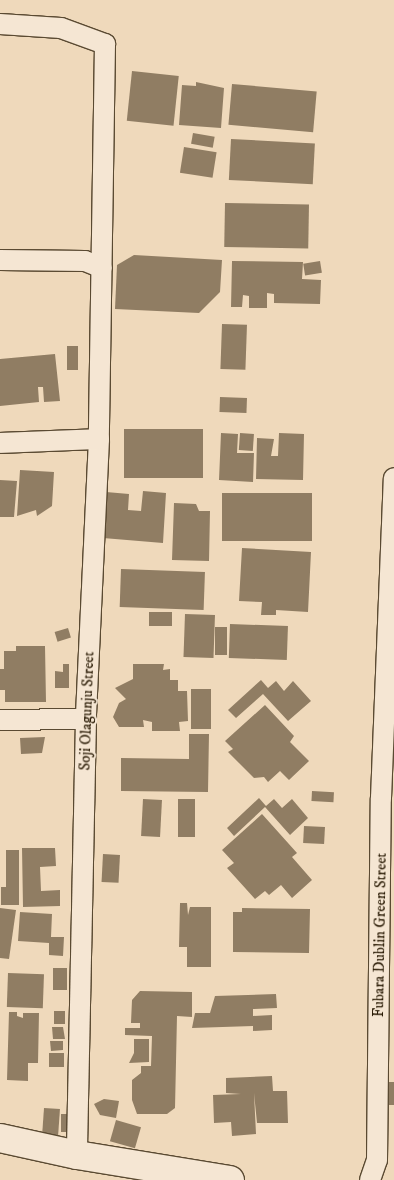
<!DOCTYPE html>
<style>
body{margin:0}
#map{position:relative;width:394px;height:1180px;overflow:hidden;background:#efd9bb;font-family:"IM FELL DW Pica",serif}
div>[style]{position:absolute}
.building>*{inset:0;background:#907d63;transform-origin:0 0}
.roads{filter:drop-shadow(1px 0 #5a4a32) drop-shadow(-1px 0 #5a4a32) drop-shadow(0 1px #5a4a32) drop-shadow(0 -1px #5a4a32)}
.street>*{height:20px;margin:-10px;padding:0 10px;transform-origin:10px;border-radius:10px;background:#f5e6d3}
.secondary>*{height:28px;margin:-14px;padding:0 14px;transform-origin:14px;border-radius:14px;background:#f5e6d3}
span{translate:-50% -50%;white-space:nowrap;text-align:center;line-height:1.15;-webkit-text-stroke:4px #f5e6d3;paint-order:stroke}
.street-label{font-size:15px;color:#291a04}
</style>
<div id="map">
<div class="building">
<i style="left:132px;top:71px;width:47px;height:50px;rotate:6deg"></i>
<i style="clip-path:polygon(196px 82px,224px 88px,221px 128px,179px 125px,182px 85px,196px 86px)"></i>
<i style="left:232px;top:84px;width:85px;height:41px;rotate:5deg"></i>
<i style="left:193px;top:133px;width:22px;height:11px;rotate:10deg"></i>
<i style="left:231px;top:139px;width:84px;height:41px;rotate:3deg"></i>
<i style="left:184px;top:147px;width:33px;height:26px;rotate:9deg"></i>
<i style="left:225px;top:203px;width:84px;height:44px;rotate:1deg"></i>
<i style="clip-path:polygon(134px 255px,222px 260px,220px 292px,199px 313px,115px 309px,117px 265px)"></i>
<i style="clip-path:polygon(232px 261px,303px 262px,302px 279px,321px 280px,320px 304px,274px 303px,274px 294px,267px 293px,267px 308px,249px 308px,249px 296px,243px 295px,242px 307px,231px 307px)"></i>
<i style="left:320px;top:261px;width:12px;height:17px;rotate:81deg"></i>
<i style="left:222px;top:324px;width:25px;height:45px;rotate:2deg"></i>
<i style="left:67px;top:346px;width:11px;height:24px"></i>
<i style="clip-path:polygon(55px 354px,60px 401px,44px 402px,43px 387px,38px 387px,39px 402px,0 406px,0 359px)"></i>
<i style="left:220px;top:397px;width:27px;height:15px;rotate:2deg"></i>
<i style="left:124px;top:429px;width:79px;height:49px"></i>
<i style="clip-path:polygon(221px 433px,238px 434px,237px 453px,254px 453px,253px 482px,219px 480px)"></i>
<i style="left:240px;top:433px;width:14px;height:17px;rotate:4deg"></i>
<i style="clip-path:polygon(279px 433px,304px 434px,303px 480px,256px 479px,257px 438px,274px 439px,271px 456px,278px 456px)"></i>
<i style="clip-path:polygon(20px 470px,54px 472px,52px 506px,37px 516px,36px 510px,17px 516px)"></i>
<i style="clip-path:polygon(0 480px,17px 481px,14px 517px,0 517px)"></i>
<i style="clip-path:polygon(143px 491px,166px 493px,163px 543px,103px 538px,106px 492px,129px 494px,128px 510px,141px 511px)"></i>
<i style="left:312px;top:493px;width:48px;height:90px;rotate:90deg"></i>
<i style="clip-path:polygon(174px 503px,196px 504px,199px 511px,210px 511px,209px 561px,172px 560px)"></i>
<i style="clip-path:polygon(242px 548px,311px 552px,308px 612px,276px 610px,276px 615px,261px 615px,262px 602px,239px 601px)"></i>
<i style="left:121px;top:569px;width:84px;height:38px;rotate:2deg"></i>
<i style="left:149px;top:612px;width:23px;height:14px"></i>
<i style="left:185px;top:614px;width:30px;height:43px;rotate:2deg"></i>
<i style="left:230px;top:624px;width:58px;height:34px;rotate:2deg"></i>
<i style="left:215px;top:627px;width:12px;height:28px"></i>
<i style="left:68px;top:628px;width:10px;height:14px;rotate:73deg"></i>
<i style="clip-path:polygon(16px 646px,45px 646px,46px 702px,5px 702px,5px 690px,0 690px,0 669px,4px 669px,4px 651px,16px 651px)"></i>
<i style="clip-path:polygon(63px 664px,69px 664px,69px 688px,55px 688px,55px 671px,63px 672px)"></i>
<i style="clip-path:polygon(133px 664px,164px 664px,163px 670px,170px 669px,170px 680px,178px 680px,178px 691px,187px 691px,188px 721px,179px 722px,180px 731px,152px 731px,152px 722px,143px 720px,144px 727px,119px 727px,113px 717px,119px 703px,126px 699px,115px 688px,133px 679px)"></i>
<i style="clip-path:polygon(261px 680px,268px 688px,276px 681px,284px 691px,293px 681px,311px 701px,288px 721px,263px 694px,236px 718px,228px 710px)"></i>
<i style="left:191px;top:689px;width:20px;height:40px"></i>
<i style="clip-path:polygon(265px 705px,294px 736px,290px 742px,309px 761px,289px 780px,280px 771px,268px 782px,264px 777px,254px 778px,228px 752px,233px 749px,225px 741px)"></i>
<i style="clip-path:polygon(189px 734px,209px 734px,208px 792px,121px 791px,121px 758px,189px 759px)"></i>
<i style="clip-path:polygon(45px 737px,42px 753px,21px 754px,20px 738px)"></i>
<i style="left:312px;top:791px;width:22px;height:10px;rotate:3deg"></i>
<i style="clip-path:polygon(259px 798px,266px 806px,274px 799px,282px 808px,292px 799px,308px 818px,290px 835px,265px 807px,234px 836px,227px 828px)"></i>
<i style="left:143px;top:799px;width:19px;height:37px;rotate:3deg"></i>
<i style="left:178px;top:799px;width:17px;height:38px"></i>
<i style="clip-path:polygon(262px 814px,297px 853px,292px 857px,312px 880px,292px 898px,281px 885px,269px 895px,265px 891px,255px 899px,227px 868px,234px 863px,222px 850px)"></i>
<i style="left:304px;top:826px;width:21px;height:17px;rotate:3deg"></i>
<i style="clip-path:polygon(22px 848px,55px 848px,56px 866px,40px 867px,41px 891px,60px 890px,60px 906px,23px 907px)"></i>
<i style="clip-path:polygon(6px 850px,19px 850px,19px 905px,1px 905px,1px 887px,6px 887px)"></i>
<i style="left:103px;top:854px;width:17px;height:28px;rotate:3deg"></i>
<i style="clip-path:polygon(180px 903px,187px 903px,188px 915px,190px 907px,211px 907px,211px 967px,187px 967px,187px 947px,179px 947px)"></i>
<i style="clip-path:polygon(0 908px,16px 910px,9px 959px,0 958px)"></i>
<i style="clip-path:polygon(242px 908px,310px 909px,309px 953px,233px 952px,233px 912px,242px 912px)"></i>
<i style="clip-path:polygon(20px 912px,52px 914px,51px 937px,64px 937px,63px 956px,49px 955px,49px 943px,18px 941px)"></i>
<i style="left:53px;top:968px;width:14px;height:22px"></i>
<i style="left:8px;top:973px;width:36px;height:34px;rotate:2deg"></i>
<i style="clip-path:polygon(140px 991px,192px 992px,192px 1017px,177px 1016px,175px 1108px,167px 1114px,137px 1114px,132px 1100px,132px 1080px,141px 1073px,141px 1066px,151px 1066px,152px 1036px,125px 1035px,125px 1028px,140px 1028px,140px 1023px,131px 1023px,132px 1000px)"></i>
<i style="clip-path:polygon(276px 994px,277px 1008px,253px 1009px,253px 1016px,272px 1015px,272px 1030px,253px 1031px,253px 1026px,192px 1028px,195px 1013px,210px 1013px,215px 996px)"></i>
<i style="left:54px;top:1011px;width:11px;height:13px"></i>
<i style="clip-path:polygon(9px 1012px,17px 1012px,17px 1016px,23px 1018px,23px 1013px,39px 1013px,38px 1063px,28px 1063px,28px 1081px,7px 1080px)"></i>
<i style="clip-path:polygon(52px 1027px,63px 1027px,65px 1039px,53px 1039px)"></i>
<i style="clip-path:polygon(134px 1039px,149px 1039px,149px 1062px,129px 1063px,134px 1053px)"></i>
<i style="clip-path:polygon(50px 1041px,63px 1041px,63px 1050px,51px 1051px)"></i>
<i style="left:49px;top:1053px;width:15px;height:14px"></i>
<i style="clip-path:polygon(272px 1076px,273px 1091px,287px 1091px,288px 1123px,257px 1123px,254px 1093px,256px 1134px,232px 1136px,231px 1122px,214px 1123px,213px 1095px,241px 1094px,226px 1093px,226px 1078px)"></i>
<i style="clip-path:polygon(387px 1082px,394px 1082px,394px 1105px,389px 1105px)"></i>
<i style="clip-path:polygon(104px 1099px,119px 1101px,116px 1118px,100px 1115px,94px 1104px)"></i>
<i style="left:44px;top:1108px;width:16px;height:27px;rotate:4deg"></i>
<i style="left:61px;top:1114px;width:13px;height:18px"></i>
<i style="left:116px;top:1120px;width:26px;height:22px;rotate:16deg"></i>
</div>
<div class="roads">
<div class="street">
<i style="left:0;top:24px;width:61px;rotate:3.8deg"></i>
<i style="left:61px;top:28px;width:47px;rotate:20deg"></i>
<i style="left:105px;top:44px;width:395px;rotate:90.9deg"></i>
<i style="left:99px;top:439px;width:280px;rotate:92.7deg"></i>
<i style="left:86px;top:719px;width:436px;rotate:91.2deg"></i>
<i style="left:0;top:260px;width:85px;rotate:0.7deg"></i>
<i style="left:85px;top:261px;width:18px;rotate:22deg"></i>
<i style="left:0;top:443px;width:99px;rotate:-2.3deg"></i>
<i style="left:0;top:720px;width:86px;rotate:-0.7deg"></i>
<i style="left:370px;top:1180px;width:21px;rotate:-71deg"></i>
<i style="left:377px;top:1160px;width:362px;rotate:-89.4deg"></i>
<i style="left:381px;top:798px;width:320px;rotate:-87.7deg"></i>
</div>
<div class="secondary">
<i style="left:0;top:1138px;width:79px;rotate:12.4deg"></i>
<i style="left:77px;top:1155px;width:155px;rotate:9.3deg"></i>
</div>
</div>
<div class="street-label">
<span style="left:87px;top:711px;rotate:-88deg">Soji Olagunju Street</span>
<span style="left:380px;top:935px;rotate:-89deg">Fubara Dublin Green Street</span>
</div>
</div>
